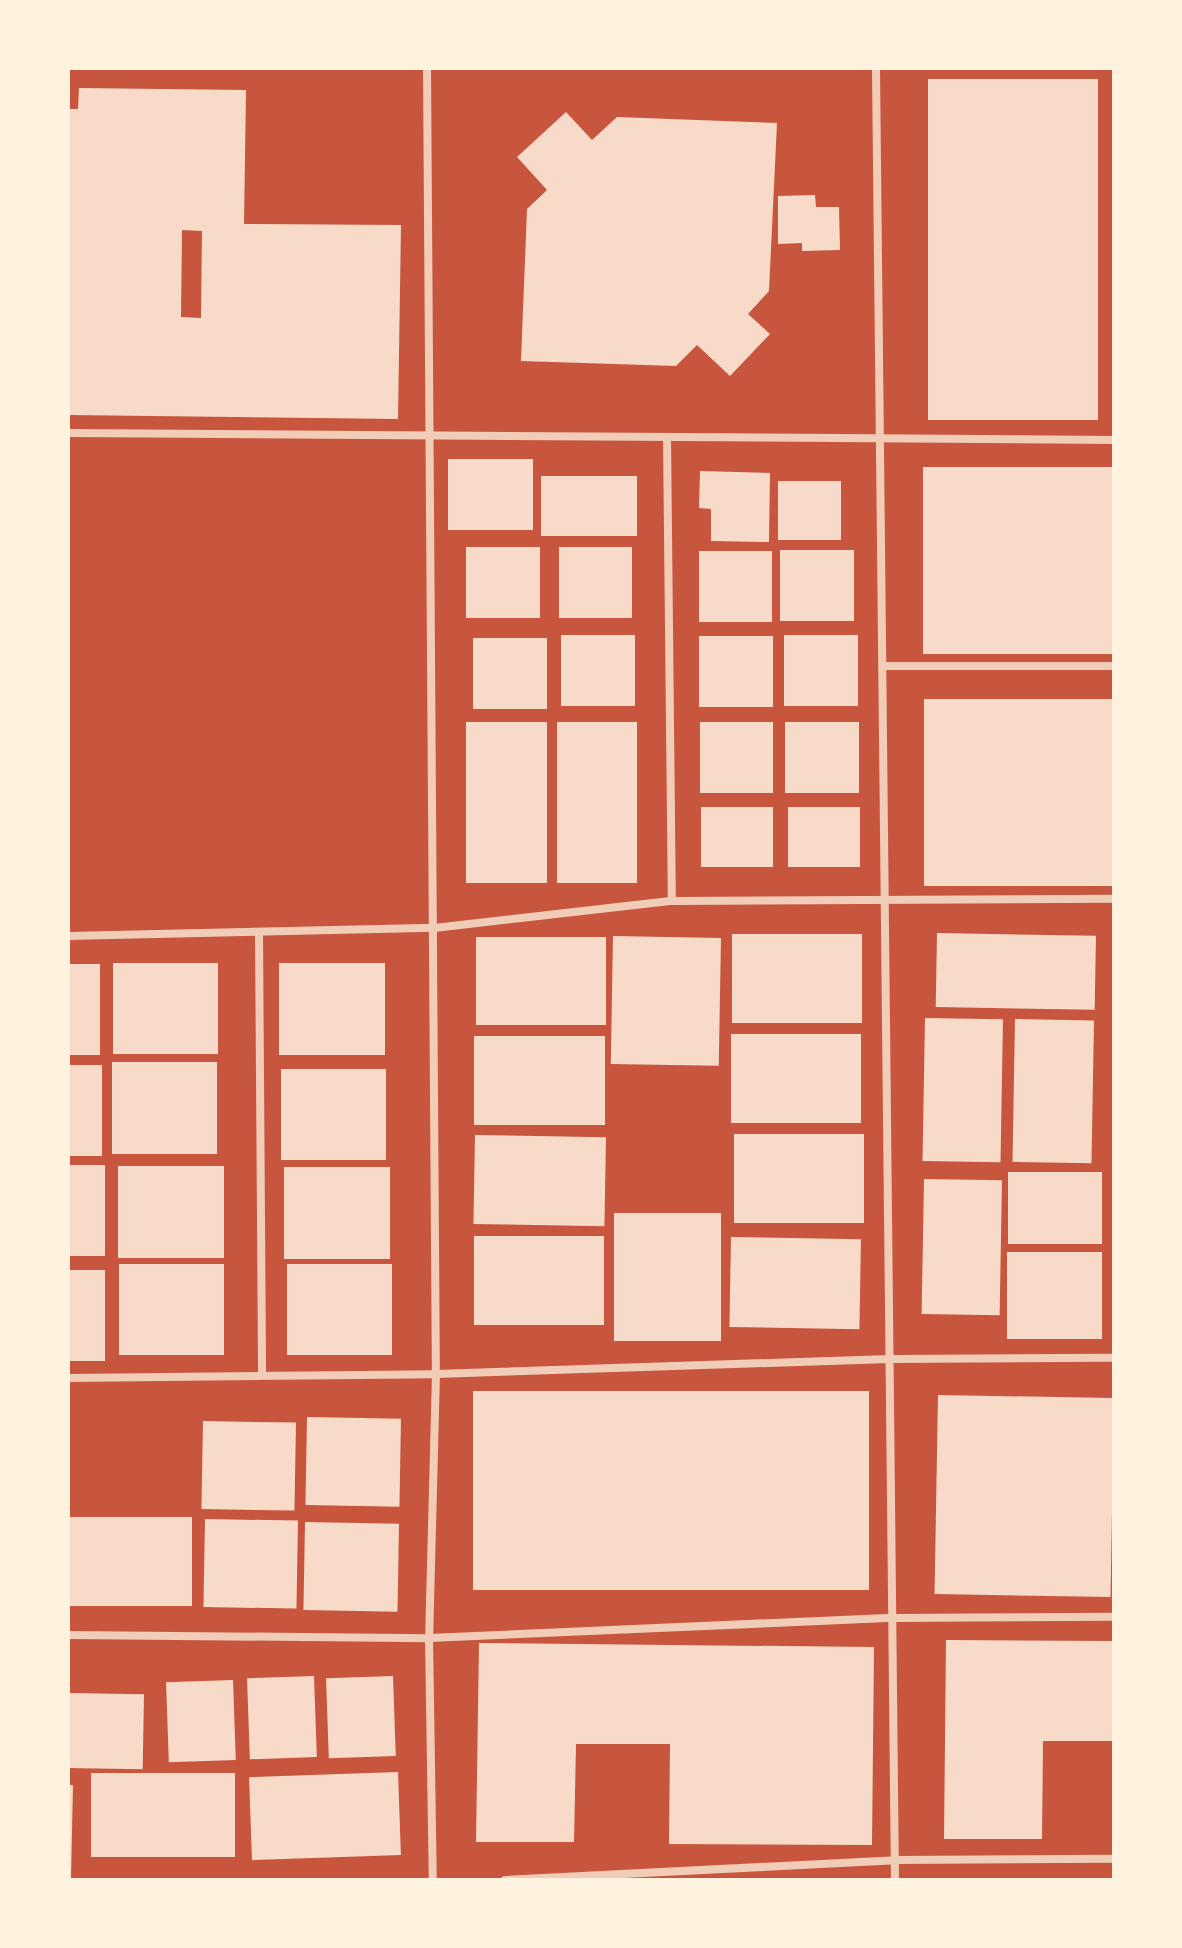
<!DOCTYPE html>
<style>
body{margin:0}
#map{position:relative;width:1182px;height:1948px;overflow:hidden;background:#c8553d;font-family:Overpass,sans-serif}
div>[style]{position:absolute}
.building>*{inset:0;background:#f7dbc8;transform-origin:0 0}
.minor>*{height:8px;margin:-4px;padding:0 4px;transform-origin:4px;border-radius:4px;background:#f1ccb7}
span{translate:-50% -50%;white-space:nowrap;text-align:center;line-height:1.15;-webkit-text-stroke:6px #fff3e0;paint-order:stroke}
.frame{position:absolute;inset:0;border:70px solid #fff3e0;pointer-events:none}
</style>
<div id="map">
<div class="building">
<i style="left:928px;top:79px;width:170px;height:341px"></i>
<i style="clip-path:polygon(evenodd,79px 88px,246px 90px,244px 224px,401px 225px,398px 419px,68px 415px,68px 109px,78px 109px,79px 88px,182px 230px,202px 231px,201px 318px,181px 317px,182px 230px)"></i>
<i style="clip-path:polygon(566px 112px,592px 140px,617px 117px,777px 123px,769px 291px,748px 314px,770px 334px,730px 376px,697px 345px,676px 366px,521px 361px,527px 209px,547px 190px,517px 157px)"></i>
<i style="clip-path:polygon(815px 195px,816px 207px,839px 207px,840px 250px,802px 251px,802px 243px,778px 244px,778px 196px)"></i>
<i style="left:533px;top:459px;width:71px;height:85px;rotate:90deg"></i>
<i style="left:1114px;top:467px;width:187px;height:191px;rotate:90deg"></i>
<i style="clip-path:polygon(700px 471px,770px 473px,769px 542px,711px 541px,711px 509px,699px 508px)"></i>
<i style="left:541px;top:476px;width:96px;height:60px"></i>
<i style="left:841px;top:481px;width:59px;height:63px;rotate:90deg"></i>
<i style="left:466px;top:547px;width:74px;height:71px"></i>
<i style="left:559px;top:547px;width:73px;height:71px"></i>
<i style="left:854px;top:550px;width:71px;height:74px;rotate:90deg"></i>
<i style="left:699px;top:551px;width:73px;height:71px"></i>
<i style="left:561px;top:635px;width:74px;height:71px"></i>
<i style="left:858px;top:635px;width:71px;height:74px;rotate:90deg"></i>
<i style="left:773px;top:636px;width:71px;height:74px;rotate:90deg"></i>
<i style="left:473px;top:638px;width:74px;height:71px"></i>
<i style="left:1114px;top:699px;width:187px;height:190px;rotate:90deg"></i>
<i style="left:547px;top:722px;width:161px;height:81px;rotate:90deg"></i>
<i style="left:557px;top:722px;width:80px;height:161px"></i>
<i style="left:700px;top:722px;width:73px;height:71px"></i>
<i style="left:785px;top:722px;width:74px;height:71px"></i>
<i style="left:701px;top:807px;width:72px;height:60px"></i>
<i style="left:788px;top:807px;width:72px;height:60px"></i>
<i style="left:937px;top:933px;width:159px;height:74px;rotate:1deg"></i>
<i style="left:732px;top:934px;width:130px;height:89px"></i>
<i style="left:613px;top:936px;width:108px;height:128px;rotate:1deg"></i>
<i style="left:476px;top:937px;width:130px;height:88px"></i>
<i style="left:113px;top:963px;width:105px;height:91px"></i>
<i style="left:279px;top:963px;width:106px;height:92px"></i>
<i style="left:68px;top:964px;width:32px;height:91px"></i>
<i style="left:925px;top:1018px;width:78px;height:143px;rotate:1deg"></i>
<i style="left:1015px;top:1019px;width:79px;height:143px;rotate:1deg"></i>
<i style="left:731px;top:1034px;width:130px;height:89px"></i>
<i style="left:474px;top:1036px;width:131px;height:89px"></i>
<i style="left:112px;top:1062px;width:105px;height:92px"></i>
<i style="left:68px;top:1065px;width:34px;height:91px"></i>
<i style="left:281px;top:1069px;width:105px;height:91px"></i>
<i style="left:734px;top:1134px;width:130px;height:89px"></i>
<i style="left:475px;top:1135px;width:131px;height:89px;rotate:1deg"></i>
<i style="left:68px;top:1165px;width:37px;height:91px"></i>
<i style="left:118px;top:1166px;width:106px;height:92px"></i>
<i style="left:284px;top:1167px;width:106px;height:92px"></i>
<i style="left:1008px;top:1172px;width:94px;height:72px"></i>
<i style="left:924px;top:1179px;width:78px;height:135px;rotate:1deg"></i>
<i style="left:614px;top:1213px;width:107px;height:128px"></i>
<i style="left:474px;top:1236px;width:130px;height:89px"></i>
<i style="left:731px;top:1237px;width:130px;height:90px;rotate:1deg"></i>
<i style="left:1007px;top:1252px;width:95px;height:87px"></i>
<i style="left:119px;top:1264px;width:105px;height:91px"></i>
<i style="left:287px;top:1264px;width:105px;height:91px"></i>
<i style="left:68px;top:1270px;width:37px;height:91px"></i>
<i style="left:473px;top:1391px;width:396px;height:199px"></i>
<i style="left:938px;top:1395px;width:176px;height:199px;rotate:1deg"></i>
<i style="left:307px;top:1417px;width:94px;height:88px;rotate:1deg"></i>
<i style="left:203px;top:1421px;width:93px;height:88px;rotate:1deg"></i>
<i style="left:68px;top:1517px;width:124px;height:89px"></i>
<i style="left:205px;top:1519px;width:93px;height:88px;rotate:1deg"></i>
<i style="left:305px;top:1522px;width:94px;height:88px;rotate:1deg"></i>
<i style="clip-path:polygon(946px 1640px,1114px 1641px,1114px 1741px,1043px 1741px,1042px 1839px,944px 1839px)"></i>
<i style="clip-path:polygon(479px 1643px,874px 1647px,872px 1845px,669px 1844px,670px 1744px,576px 1744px,574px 1842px,476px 1842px)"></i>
<i style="left:314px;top:1676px;width:81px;height:67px;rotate:88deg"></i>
<i style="left:393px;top:1676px;width:80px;height:67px;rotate:88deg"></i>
<i style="left:233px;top:1680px;width:80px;height:67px;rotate:88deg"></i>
<i style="left:68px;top:1693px;width:76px;height:75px;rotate:1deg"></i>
<i style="left:398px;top:1772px;width:83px;height:149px;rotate:88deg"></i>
<i style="left:235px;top:1773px;width:84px;height:144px;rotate:90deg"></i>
<i style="clip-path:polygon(68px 1785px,73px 1785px,71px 1878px,68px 1878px)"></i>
</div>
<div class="minor">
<i style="left:427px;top:68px;width:1306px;rotate:89.61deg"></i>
<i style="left:436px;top:1374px;width:264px;rotate:91.5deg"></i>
<i style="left:429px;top:1638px;width:242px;rotate:89.1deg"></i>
<i style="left:876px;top:68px;width:1812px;rotate:89.4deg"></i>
<i style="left:68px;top:433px;width:1046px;rotate:0.38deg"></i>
<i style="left:667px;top:437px;width:464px;rotate:89.4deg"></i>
<i style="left:883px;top:666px;width:231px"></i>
<i style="left:259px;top:933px;width:441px;rotate:89.6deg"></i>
<i style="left:68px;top:936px;width:366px;rotate:-1.3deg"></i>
<i style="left:434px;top:928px;width:240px;rotate:-6.5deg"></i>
<i style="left:672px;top:901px;width:442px;rotate:-0.3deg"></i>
<i style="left:68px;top:1378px;width:368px;rotate:-0.6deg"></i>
<i style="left:436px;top:1374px;width:454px;rotate:-1.9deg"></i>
<i style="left:890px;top:1359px;width:224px;rotate:-0.3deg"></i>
<i style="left:68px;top:1635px;width:361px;rotate:0.5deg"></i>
<i style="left:429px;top:1638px;width:464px;rotate:-2.5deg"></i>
<i style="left:893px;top:1618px;width:221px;rotate:-0.3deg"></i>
<i style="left:505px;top:1880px;width:391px;rotate:-2.9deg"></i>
<i style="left:895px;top:1860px;width:219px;rotate:-0.3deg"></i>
</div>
<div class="frame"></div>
</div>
